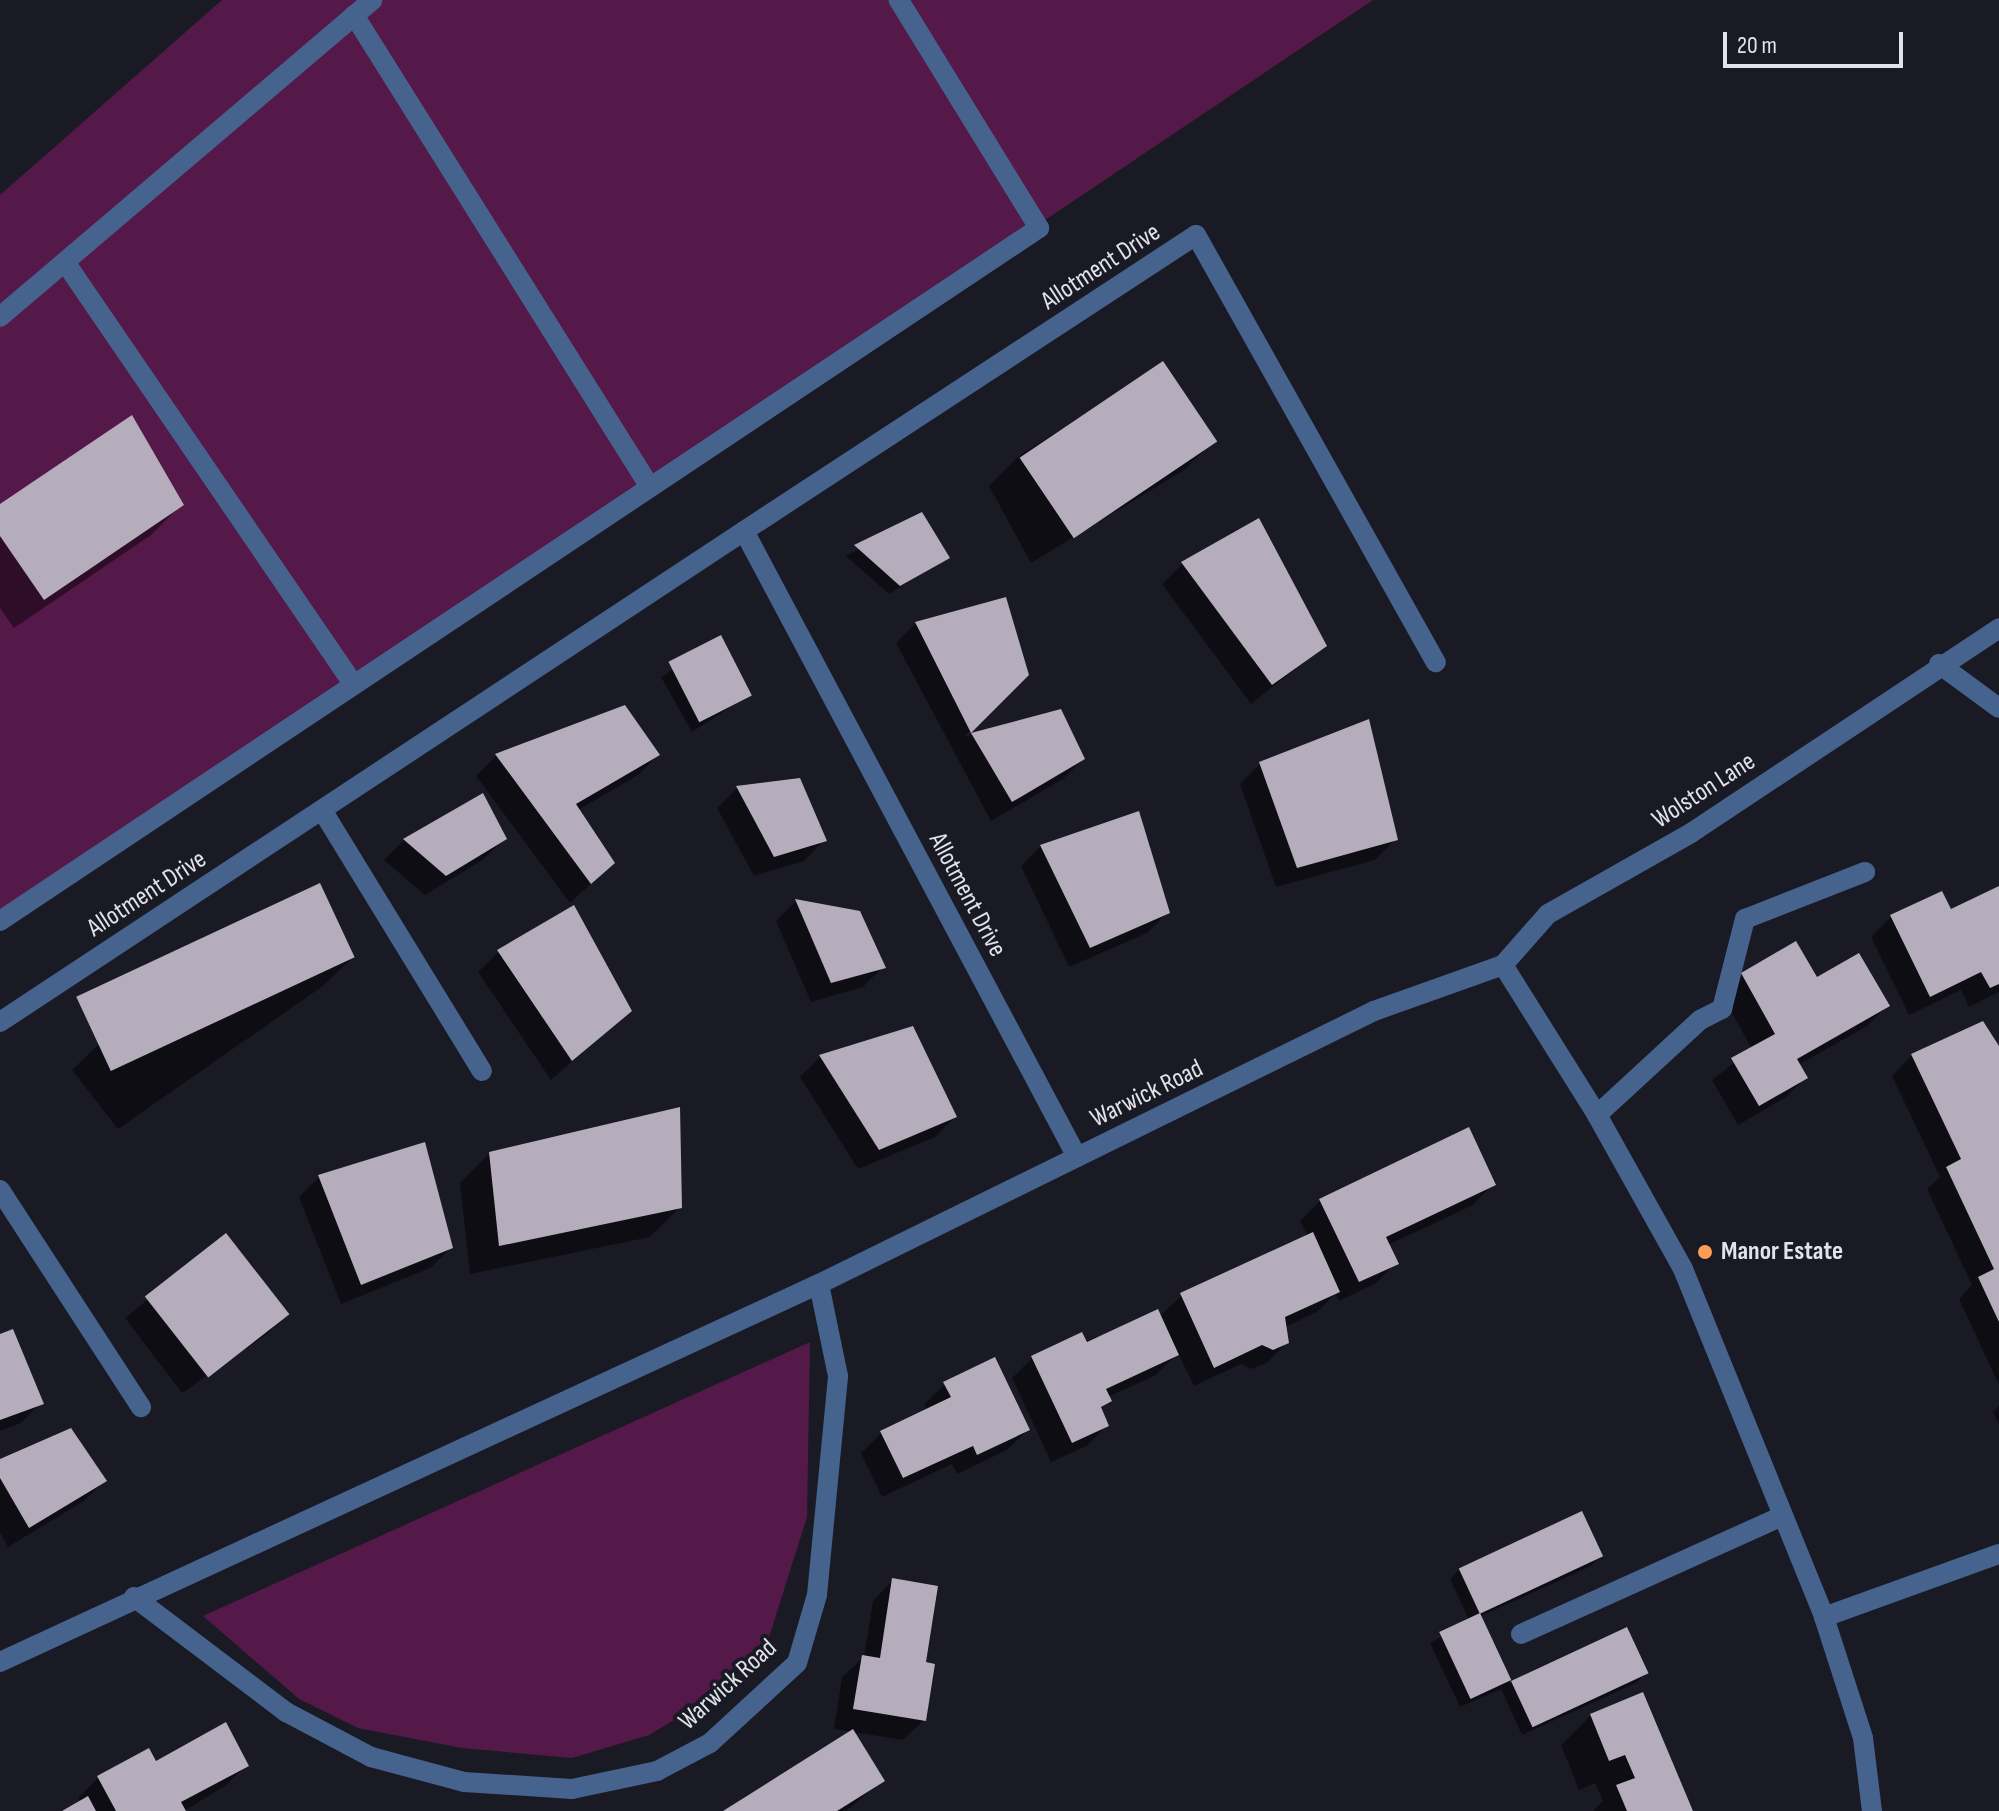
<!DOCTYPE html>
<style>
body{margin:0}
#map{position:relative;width:1999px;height:1811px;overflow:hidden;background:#1a1a25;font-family:"Sofia Sans Condensed",sans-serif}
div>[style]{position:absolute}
.green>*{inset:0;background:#551949}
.shadow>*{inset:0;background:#0007}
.building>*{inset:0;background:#b5adbb;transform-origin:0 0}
.minor>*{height:20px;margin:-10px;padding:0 10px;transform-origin:10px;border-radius:10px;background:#46638e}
.dots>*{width:22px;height:22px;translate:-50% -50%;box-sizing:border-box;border:4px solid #1a1a25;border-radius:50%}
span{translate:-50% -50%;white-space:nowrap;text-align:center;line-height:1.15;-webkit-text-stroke:8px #1a1a25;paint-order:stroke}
.street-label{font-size:26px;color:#e2e3ea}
.poi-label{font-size:26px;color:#e2e3ea;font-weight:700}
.left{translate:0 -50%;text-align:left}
.scale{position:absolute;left:1723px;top:32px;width:180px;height:36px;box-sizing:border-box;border:4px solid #e2e3ea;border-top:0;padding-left:10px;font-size:24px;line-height:28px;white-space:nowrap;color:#e2e3ea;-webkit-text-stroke:6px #1a1a25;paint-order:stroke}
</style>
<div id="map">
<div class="green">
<i style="clip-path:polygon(222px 0,1373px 0,0 921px,0 195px)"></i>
<i style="clip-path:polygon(810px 1342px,807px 1517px,765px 1650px,746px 1677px,649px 1735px,572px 1758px,462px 1748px,358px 1728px,299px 1699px,203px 1616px)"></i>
</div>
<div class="shadow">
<i style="clip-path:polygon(1163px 364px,1214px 441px,1184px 470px,1031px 563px,989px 486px,1019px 456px)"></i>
<i style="clip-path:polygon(181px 505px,151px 535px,14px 628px,0 608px,0 507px)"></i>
<i style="clip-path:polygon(921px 514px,947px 558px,889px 594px,846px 556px)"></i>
<i style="clip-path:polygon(1258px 521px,1325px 646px,1251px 704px,1162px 584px,1182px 564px)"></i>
<i style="clip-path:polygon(916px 623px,1027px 674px,964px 737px,1060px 711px,1083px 759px,1063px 779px,991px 821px,896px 643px)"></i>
<i style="clip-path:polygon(721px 638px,749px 695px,692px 732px,661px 677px)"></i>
<i style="clip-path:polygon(658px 755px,638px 775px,578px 810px,613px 863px,570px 903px,476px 776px,496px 756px)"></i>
<i style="clip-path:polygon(1260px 764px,1396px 839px,1375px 860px,1276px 887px,1240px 784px)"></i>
<i style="clip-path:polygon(799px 781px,824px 840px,804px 861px,754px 876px,717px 808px,737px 788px)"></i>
<i style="clip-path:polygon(482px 795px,504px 839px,484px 859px,425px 895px,384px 860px,404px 840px)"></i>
<i style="clip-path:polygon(1041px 846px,1167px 913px,1147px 933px,1069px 967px,1021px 866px)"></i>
<i style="clip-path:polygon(319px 886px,353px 957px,323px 986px,118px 1129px,72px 1070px,102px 1041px)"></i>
<i style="clip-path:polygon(1999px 888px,1999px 992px,1969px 1007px,1961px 990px,1909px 1015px,1871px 937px,1891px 917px,1950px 912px)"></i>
<i style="clip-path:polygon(795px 902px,858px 913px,883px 967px,863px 987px,811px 1002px,776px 921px)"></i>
<i style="clip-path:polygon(498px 952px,630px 1010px,551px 1080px,478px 972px)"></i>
<i style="clip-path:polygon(1742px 975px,1816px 980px,1887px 1006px,1867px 1026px,1798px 1065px,1805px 1078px,1785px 1098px,1738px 1125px,1712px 1080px,1752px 1049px,1722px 995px)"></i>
<i style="clip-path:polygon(912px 1028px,955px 1117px,935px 1137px,858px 1169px,800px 1077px,820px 1057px)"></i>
<i style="clip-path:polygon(1999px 1048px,1999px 1385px,1959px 1299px,1972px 1285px,1927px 1189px,1940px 1177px,1892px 1076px,1912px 1055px)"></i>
<i style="clip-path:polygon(490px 1153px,680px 1207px,650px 1237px,470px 1274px,460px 1183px)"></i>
<i style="clip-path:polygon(320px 1176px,451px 1248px,430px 1268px,341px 1304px,299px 1197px)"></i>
<i style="clip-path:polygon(1493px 1184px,1473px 1205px,1388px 1245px,1396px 1263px,1376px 1283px,1339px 1301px,1335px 1294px,1317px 1312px,1285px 1327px,1287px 1342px,1267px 1363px,1251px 1369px,1241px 1364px,1194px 1386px,1178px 1353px,1156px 1375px,1108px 1397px,1100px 1411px,1107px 1425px,1087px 1446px,1051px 1462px,1012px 1378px,1032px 1358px,1159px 1317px,1182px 1295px,1308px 1237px,1300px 1221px,1320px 1201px)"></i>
<i style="clip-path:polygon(225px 1236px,287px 1314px,267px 1334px,182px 1393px,125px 1318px)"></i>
<i style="clip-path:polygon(0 1337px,41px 1403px,21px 1423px,0 1431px)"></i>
<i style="clip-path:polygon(945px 1384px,1028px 1430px,1007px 1450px,957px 1474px,952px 1464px,882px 1497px,861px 1453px,882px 1432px,927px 1410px,924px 1404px)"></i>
<i style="clip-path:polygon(1999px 1406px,1999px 1425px,1993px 1412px)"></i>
<i style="clip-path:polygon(0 1461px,104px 1481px,84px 1501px,8px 1547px,0 1532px)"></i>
<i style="clip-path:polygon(1600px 1556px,1591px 1566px,1479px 1617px,1510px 1683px,1626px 1630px,1646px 1673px,1636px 1683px,1522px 1735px,1501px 1689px,1460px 1707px,1430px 1643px,1469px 1620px,1450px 1579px,1460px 1569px)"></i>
<i style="clip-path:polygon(893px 1580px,924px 1664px,924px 1720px,903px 1740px,834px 1729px,842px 1677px,864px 1657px,873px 1601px)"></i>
<i style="clip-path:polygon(1591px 1715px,1691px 1811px,1593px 1811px,1603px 1801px,1595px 1783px,1579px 1790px,1561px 1745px)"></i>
<i style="clip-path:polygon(155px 1763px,247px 1765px,226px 1785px,184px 1811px,66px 1811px,81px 1803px,78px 1798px,98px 1778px)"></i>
<i style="clip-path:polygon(883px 1780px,846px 1811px,727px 1811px)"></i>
</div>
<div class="building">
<i style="left:1163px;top:361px;width:97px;height:173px;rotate:56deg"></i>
<i style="clip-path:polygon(132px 415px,184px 505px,44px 600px,0 536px,0 504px)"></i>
<i style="clip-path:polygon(922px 512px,950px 558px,900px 586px,854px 545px)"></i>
<i style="clip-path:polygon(1259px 518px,1327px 646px,1272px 685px,1181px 562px)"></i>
<i style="clip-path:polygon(1006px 597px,1029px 675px,971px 733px,915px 622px)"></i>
<i style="left:721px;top:635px;width:68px;height:59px;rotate:63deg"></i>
<i style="clip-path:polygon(625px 705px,660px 755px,576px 804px,615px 863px,591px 884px,495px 754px)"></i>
<i style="clip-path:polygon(1061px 709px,1085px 759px,1012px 802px,971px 733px)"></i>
<i style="clip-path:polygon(1369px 719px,1398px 840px,1297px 868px,1259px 762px)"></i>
<i style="clip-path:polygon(800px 778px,827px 841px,774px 857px,736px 786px)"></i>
<i style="clip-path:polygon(483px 793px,507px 839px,446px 876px,403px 839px)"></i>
<i style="clip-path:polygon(1139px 811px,1170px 913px,1090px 948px,1040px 845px)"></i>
<i style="left:320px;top:883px;width:82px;height:269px;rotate:65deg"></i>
<i style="clip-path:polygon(1999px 886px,1999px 984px,1990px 988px,1981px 972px,1930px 997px,1890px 915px,1942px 891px,1951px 909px)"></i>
<i style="clip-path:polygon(795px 899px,860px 911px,886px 968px,831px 983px)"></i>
<i style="clip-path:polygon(574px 905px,632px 1011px,572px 1061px,497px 950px)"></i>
<i style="clip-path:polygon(1796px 941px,1817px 977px,1859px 953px,1890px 1006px,1797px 1059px,1808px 1078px,1759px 1106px,1731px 1058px,1775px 1034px,1741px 973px)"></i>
<i style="clip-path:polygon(1983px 1021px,1999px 1046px,1999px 1322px,1978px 1277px,1994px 1269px,1946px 1167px,1961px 1159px,1911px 1054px)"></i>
<i style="clip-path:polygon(913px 1026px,957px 1117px,879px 1150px,819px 1055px)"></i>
<i style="clip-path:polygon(680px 1107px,682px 1208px,499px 1246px,489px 1152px)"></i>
<i style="clip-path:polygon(1469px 1127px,1496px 1185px,1386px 1237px,1399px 1264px,1359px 1282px,1319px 1199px)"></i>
<i style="clip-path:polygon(425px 1142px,453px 1248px,361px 1285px,318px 1175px)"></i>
<i style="clip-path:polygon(1313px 1232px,1340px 1292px,1285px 1317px,1289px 1343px,1273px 1350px,1262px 1345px,1214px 1368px,1180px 1293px)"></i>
<i style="left:226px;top:1233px;width:103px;height:103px;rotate:52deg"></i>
<i style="clip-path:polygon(1158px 1309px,1179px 1355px,1106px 1389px,1112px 1401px,1101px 1407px,1109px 1426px,1072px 1443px,1031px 1356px,1082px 1332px,1087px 1342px)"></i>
<i style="clip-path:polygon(13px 1329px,44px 1404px,0 1420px,0 1334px)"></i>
<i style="clip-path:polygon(995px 1357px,1030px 1430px,977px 1455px,973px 1446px,903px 1478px,880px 1431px,951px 1397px,943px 1382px)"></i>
<i style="clip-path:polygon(71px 1428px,107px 1481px,29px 1528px,0 1478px,0 1459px)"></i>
<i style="left:1582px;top:1511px;width:50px;height:136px;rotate:65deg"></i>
<i style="clip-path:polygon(892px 1578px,938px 1586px,926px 1662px,935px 1664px,926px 1721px,853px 1709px,862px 1655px,880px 1658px)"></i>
<i style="left:1480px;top:1613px;width:74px;height:45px;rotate:65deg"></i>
<i style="left:1627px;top:1627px;width:51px;height:128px;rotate:65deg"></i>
<i style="clip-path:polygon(1643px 1692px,1693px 1811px,1627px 1811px,1616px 1785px,1635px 1778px,1625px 1755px,1609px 1761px,1590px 1714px)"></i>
<i style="clip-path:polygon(226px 1722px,249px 1766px,181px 1802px,186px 1811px,116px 1811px,97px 1776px,149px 1748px,156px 1761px)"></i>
<i style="clip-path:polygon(853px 1729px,885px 1781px,837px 1811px,723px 1811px)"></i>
<i style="clip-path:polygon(88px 1796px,96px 1811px,62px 1811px)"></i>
</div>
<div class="minor">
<i style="left:354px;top:15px;width:557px;rotate:57.91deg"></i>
<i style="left:65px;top:262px;width:512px;rotate:55.66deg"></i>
<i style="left:0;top:317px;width:489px;rotate:-40.4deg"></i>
<i style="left:1939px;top:664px;width:74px;rotate:36.3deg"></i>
<i style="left:322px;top:810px;width:306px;rotate:58.5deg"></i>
<i style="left:0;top:921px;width:1249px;rotate:-33.7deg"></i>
<i style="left:1039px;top:228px;width:268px;rotate:-121.6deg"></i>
<i style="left:1503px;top:965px;width:177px;rotate:57.9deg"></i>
<i style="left:1597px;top:1115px;width:176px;rotate:60.8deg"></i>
<i style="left:1683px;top:1269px;width:375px;rotate:67.9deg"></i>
<i style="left:1824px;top:1617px;width:127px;rotate:72.1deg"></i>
<i style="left:1863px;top:1738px;width:74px;rotate:83deg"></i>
<i style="left:0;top:1022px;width:891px;rotate:-33.42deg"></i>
<i style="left:1597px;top:1115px;width:140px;rotate:-42.7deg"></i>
<i style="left:1700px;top:1020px;width:25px;rotate:-27deg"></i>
<i style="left:1722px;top:1009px;width:93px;rotate:-75.7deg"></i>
<i style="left:1745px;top:919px;width:129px;rotate:-21.4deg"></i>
<i style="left:1077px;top:1157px;width:709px;rotate:-118.01deg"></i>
<i style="left:744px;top:531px;width:540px;rotate:-33.22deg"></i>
<i style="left:1196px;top:235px;width:490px;rotate:60.7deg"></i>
<i style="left:0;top:1190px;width:259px;rotate:57deg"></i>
<i style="left:134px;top:1597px;width:191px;rotate:37.1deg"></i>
<i style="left:286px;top:1712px;width:96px;rotate:27.9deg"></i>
<i style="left:371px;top:1757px;width:96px;rotate:15deg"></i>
<i style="left:464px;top:1782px;width:108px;rotate:3.7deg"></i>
<i style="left:572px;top:1789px;width:87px;rotate:-12deg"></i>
<i style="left:657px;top:1771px;width:60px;rotate:-27.8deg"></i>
<i style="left:710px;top:1743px;width:118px;rotate:-42.6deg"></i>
<i style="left:797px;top:1663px;width:71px;rotate:-73.6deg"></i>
<i style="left:817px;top:1595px;width:220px;rotate:-84.5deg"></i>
<i style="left:838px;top:1376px;width:94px;rotate:-101.7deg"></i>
<i style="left:1824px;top:1617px;width:186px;rotate:-19.8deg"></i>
<i style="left:1521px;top:1634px;width:286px;rotate:-24.3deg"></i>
<i style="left:0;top:1662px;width:902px;rotate:-24.78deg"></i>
<i style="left:819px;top:1284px;width:619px;rotate:-26.19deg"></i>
<i style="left:1374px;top:1011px;width:137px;rotate:-19.6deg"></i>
<i style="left:1503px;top:965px;width:68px;rotate:-48.6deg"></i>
<i style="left:1548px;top:914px;width:164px;rotate:-29.5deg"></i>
<i style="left:1691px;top:833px;width:370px;rotate:-33.6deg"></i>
</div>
<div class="dots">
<i style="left:1705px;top:1252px;background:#fd9c56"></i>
</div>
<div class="street-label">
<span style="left:1101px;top:267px;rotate:-33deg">Allotment Drive</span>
<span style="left:1704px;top:791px;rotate:-33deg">Wolston Lane</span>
<span style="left:147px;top:894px;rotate:-33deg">Allotment Drive</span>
<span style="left:967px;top:895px;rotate:62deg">Allotment Drive</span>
<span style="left:1147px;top:1094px;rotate:-26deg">Warwick Road</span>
<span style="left:728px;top:1685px;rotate:-42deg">Warwick Road</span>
</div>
<div class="poi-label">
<span class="left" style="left:1721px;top:1252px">Manor Estate</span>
</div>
<div class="scale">20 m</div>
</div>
